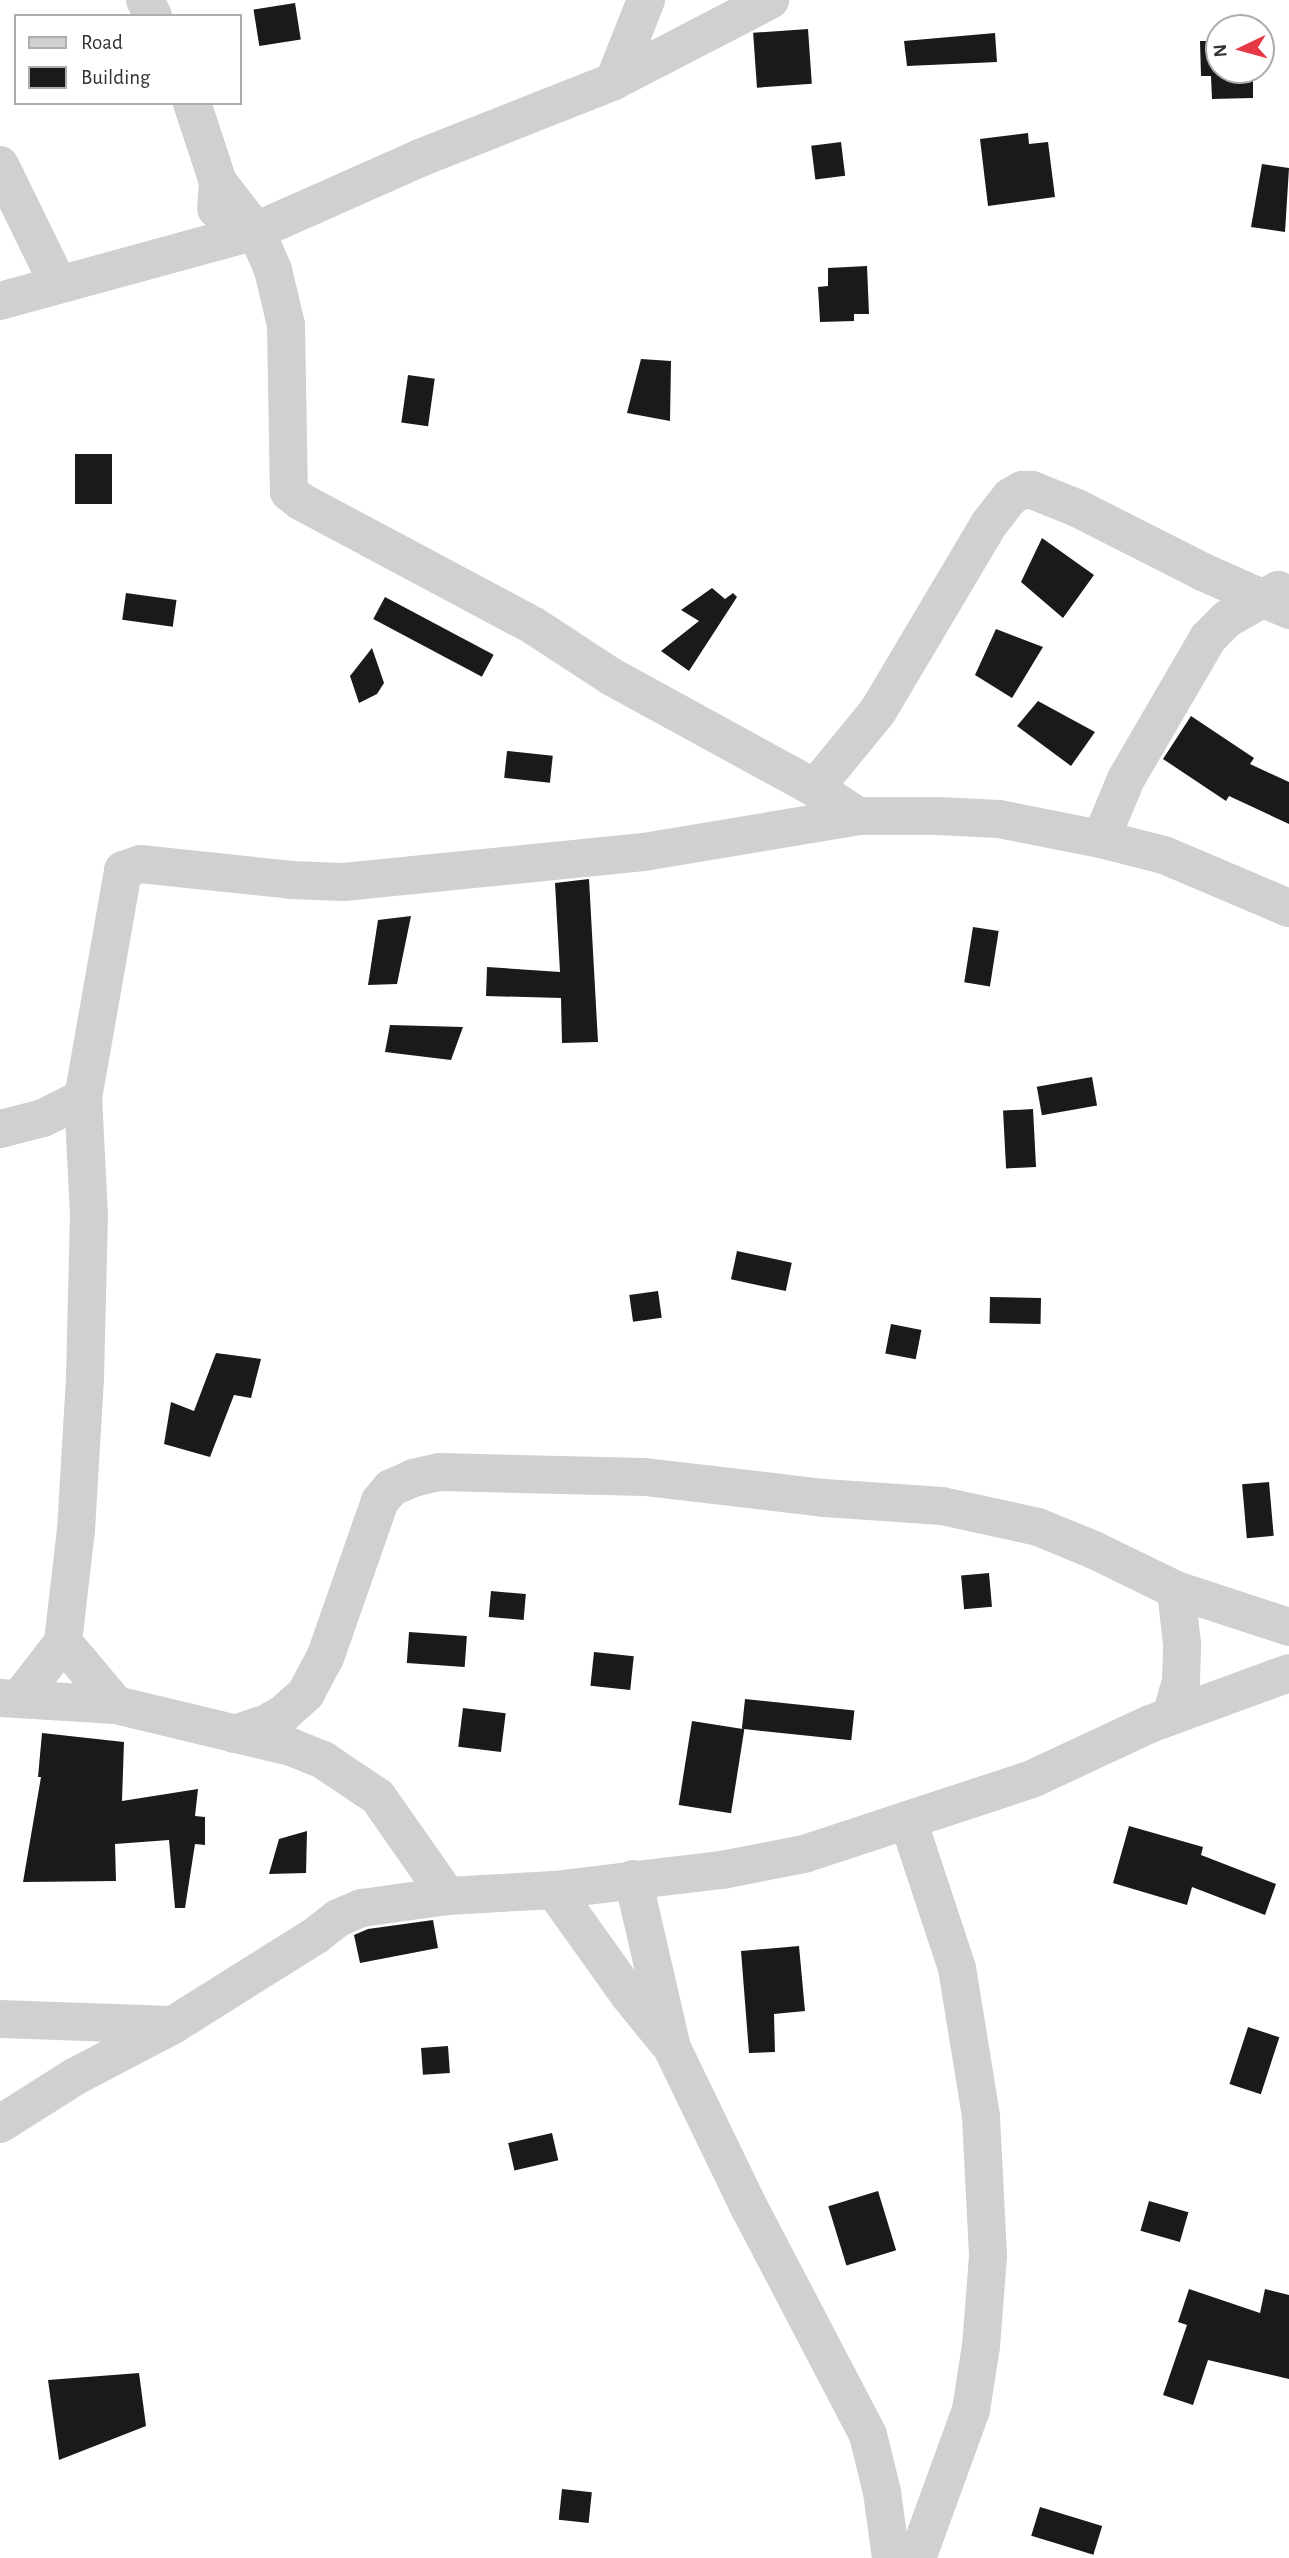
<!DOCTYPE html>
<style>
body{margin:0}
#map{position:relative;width:1289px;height:2558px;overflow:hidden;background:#fff;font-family:"Alegreya Sans",sans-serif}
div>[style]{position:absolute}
.building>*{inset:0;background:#1a1a1a;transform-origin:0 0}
.minor>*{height:38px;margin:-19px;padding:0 19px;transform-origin:19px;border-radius:19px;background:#d0d0d0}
span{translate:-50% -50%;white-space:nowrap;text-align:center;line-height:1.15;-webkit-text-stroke:7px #fff;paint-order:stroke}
.legend{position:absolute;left:14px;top:14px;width:228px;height:91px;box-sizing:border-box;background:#fff;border:2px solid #adadad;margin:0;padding:9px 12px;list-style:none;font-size:21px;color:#333}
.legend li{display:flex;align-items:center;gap:14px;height:35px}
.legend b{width:35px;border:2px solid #adadad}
.north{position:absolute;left:1205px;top:14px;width:70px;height:70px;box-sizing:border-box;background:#fff;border:2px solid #adadad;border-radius:50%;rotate:265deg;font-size:19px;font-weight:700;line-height:28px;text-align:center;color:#333}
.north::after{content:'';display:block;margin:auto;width:24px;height:32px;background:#e63946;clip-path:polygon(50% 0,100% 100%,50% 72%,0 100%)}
</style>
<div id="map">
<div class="building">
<i style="left:295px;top:3px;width:37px;height:42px;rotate:81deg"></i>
<i style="left:808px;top:29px;width:55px;height:55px;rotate:86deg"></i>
<i style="clip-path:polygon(995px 33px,997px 62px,907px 66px,904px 41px)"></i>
<i style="clip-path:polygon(1261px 39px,1264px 71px,1253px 71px,1253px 98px,1212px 99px,1211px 76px,1201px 76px,1200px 41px,1219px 41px,1219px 70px,1261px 70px)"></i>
<i style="clip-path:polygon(1028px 133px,1029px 144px,1048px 142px,1055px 197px,988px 206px,980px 139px)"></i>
<i style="left:841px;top:142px;width:34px;height:30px;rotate:83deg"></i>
<i style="clip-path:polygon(1262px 164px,1289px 168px,1285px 232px,1251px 227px)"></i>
<i style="clip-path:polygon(867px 266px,869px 314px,854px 314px,854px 321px,820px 322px,818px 287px,828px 286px,828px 268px)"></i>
<i style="clip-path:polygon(641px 359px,671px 361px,670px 421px,627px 413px)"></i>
<i style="left:408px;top:375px;width:27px;height:48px;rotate:8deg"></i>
<i style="left:75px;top:454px;width:37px;height:50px"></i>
<i style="clip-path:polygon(1042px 538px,1094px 575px,1063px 618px,1021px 582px)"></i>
<i style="clip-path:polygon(712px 588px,725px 599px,733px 593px,737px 597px,689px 671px,661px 651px,699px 621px,681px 610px)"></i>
<i style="left:126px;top:593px;width:51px;height:27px;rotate:8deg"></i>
<i style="left:385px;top:597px;width:123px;height:25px;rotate:28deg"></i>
<i style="clip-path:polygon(996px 629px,1043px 647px,1012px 698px,975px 675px)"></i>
<i style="clip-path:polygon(372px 648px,384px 683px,377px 694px,359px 703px,350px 676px)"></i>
<i style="clip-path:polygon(1038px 701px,1095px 732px,1071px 766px,1017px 726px)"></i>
<i style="clip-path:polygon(1191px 716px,1254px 758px,1250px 764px,1289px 782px,1289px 824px,1229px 796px,1226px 801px,1163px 759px)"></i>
<i style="left:507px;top:751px;width:46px;height:27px;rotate:6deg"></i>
<i style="clip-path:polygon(589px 879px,598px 1042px,562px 1043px,561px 998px,486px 996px,487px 967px,560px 972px,555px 883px)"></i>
<i style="clip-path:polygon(411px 916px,397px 984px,368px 985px,378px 920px)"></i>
<i style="left:973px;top:927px;width:26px;height:56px;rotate:9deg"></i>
<i style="clip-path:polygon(390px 1025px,463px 1027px,451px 1060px,385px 1052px)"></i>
<i style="left:1092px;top:1077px;width:29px;height:56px;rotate:80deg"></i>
<i style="left:1033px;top:1109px;width:58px;height:30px;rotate:87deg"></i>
<i style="left:737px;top:1251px;width:56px;height:29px;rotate:12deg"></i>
<i style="left:658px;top:1291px;width:27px;height:29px;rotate:82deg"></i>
<i style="left:990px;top:1297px;width:51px;height:26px;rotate:1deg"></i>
<i style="left:891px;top:1324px;width:31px;height:30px;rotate:11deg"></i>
<i style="clip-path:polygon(216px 1353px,261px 1359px,251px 1398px,234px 1395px,210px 1457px,164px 1444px,171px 1402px,194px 1411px)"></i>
<i style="left:1269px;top:1482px;width:54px;height:27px;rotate:85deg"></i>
<i style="left:989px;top:1573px;width:34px;height:28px;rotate:85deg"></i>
<i style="left:491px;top:1591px;width:35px;height:26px;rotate:5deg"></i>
<i style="left:409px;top:1632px;width:58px;height:31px;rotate:4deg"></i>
<i style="left:594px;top:1652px;width:40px;height:34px;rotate:6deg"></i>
<i style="left:745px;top:1699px;width:110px;height:30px;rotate:6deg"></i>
<i style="left:463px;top:1708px;width:43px;height:39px;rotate:7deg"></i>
<i style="left:692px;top:1721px;width:53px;height:85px;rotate:9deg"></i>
<i style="clip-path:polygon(42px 1733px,124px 1742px,122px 1801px,198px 1789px,195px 1816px,205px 1817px,205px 1845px,195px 1844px,185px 1908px,175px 1908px,169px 1840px,115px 1844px,116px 1881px,23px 1882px,41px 1777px,38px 1777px)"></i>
<i style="clip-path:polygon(1129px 1826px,1203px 1847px,1201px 1855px,1276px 1884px,1265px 1915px,1192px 1887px,1187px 1905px,1113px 1883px)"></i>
<i style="clip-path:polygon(307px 1831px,306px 1873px,269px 1874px,279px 1839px)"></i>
<i style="clip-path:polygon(433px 1920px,438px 1948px,360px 1963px,354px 1935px,368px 1929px)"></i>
<i style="clip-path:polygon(799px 1946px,805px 2011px,774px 2014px,775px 2052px,749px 2053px,741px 1951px)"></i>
<i style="left:1248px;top:2027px;width:33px;height:60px;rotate:18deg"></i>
<i style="left:448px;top:2046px;width:27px;height:27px;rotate:86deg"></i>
<i style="left:552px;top:2133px;width:28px;height:45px;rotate:77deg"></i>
<i style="left:878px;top:2191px;width:62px;height:52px;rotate:73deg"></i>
<i style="left:1149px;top:2201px;width:41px;height:31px;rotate:16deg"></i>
<i style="clip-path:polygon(1189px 2289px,1260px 2313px,1265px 2289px,1289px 2295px,1289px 2379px,1208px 2360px,1193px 2405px,1163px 2395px,1187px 2325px,1178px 2322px)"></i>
<i style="clip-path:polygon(139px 2373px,146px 2426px,59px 2460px,48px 2380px)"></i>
<i style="left:562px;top:2489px;width:30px;height:31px;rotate:6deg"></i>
<i style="left:1040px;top:2507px;width:65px;height:30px;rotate:17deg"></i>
</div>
<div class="minor">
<i style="left:145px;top:0;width:18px;rotate:63deg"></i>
<i style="left:614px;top:81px;width:87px;rotate:-68.4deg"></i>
<i style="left:192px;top:103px;width:83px;rotate:71.8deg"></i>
<i style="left:218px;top:182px;width:27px;rotate:94deg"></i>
<i style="left:0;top:165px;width:132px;rotate:64deg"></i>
<i style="left:218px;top:182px;width:62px;rotate:52.2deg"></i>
<i style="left:256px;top:231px;width:43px;rotate:66.4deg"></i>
<i style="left:273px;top:270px;width:57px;rotate:76.7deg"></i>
<i style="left:286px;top:325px;width:167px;rotate:89deg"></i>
<i style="left:289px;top:492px;width:14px;rotate:39deg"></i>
<i style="left:300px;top:501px;width:265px;rotate:28.1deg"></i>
<i style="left:534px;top:626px;width:93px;rotate:33.2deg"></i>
<i style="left:612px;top:677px;width:231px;rotate:28.7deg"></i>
<i style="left:815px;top:788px;width:51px;rotate:33.1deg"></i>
<i style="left:0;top:301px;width:265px;rotate:-15.3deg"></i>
<i style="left:256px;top:231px;width:180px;rotate:-24deg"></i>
<i style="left:420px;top:158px;width:209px;rotate:-21.6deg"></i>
<i style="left:614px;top:81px;width:176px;rotate:-27.4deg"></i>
<i style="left:815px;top:788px;width:99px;rotate:-50.7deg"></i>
<i style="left:878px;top:711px;width:217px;rotate:-59.3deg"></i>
<i style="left:989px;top:524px;width:34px;rotate:-52deg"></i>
<i style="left:1010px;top:497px;width:14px;rotate:-30deg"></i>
<i style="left:1022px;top:490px;width:10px"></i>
<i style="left:1032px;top:490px;width:48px;rotate:21.8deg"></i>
<i style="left:1077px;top:508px;width:141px;rotate:26.9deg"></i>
<i style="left:1203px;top:572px;width:94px;rotate:23.8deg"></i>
<i style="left:1101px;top:839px;width:65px;rotate:-67.4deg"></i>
<i style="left:1126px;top:779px;width:163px;rotate:-59.8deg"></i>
<i style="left:1208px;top:638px;width:27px;rotate:-45deg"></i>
<i style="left:1227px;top:619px;width:59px;rotate:-29.6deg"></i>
<i style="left:0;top:1129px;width:44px;rotate:-14.3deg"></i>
<i style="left:43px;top:1118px;width:45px;rotate:-26.6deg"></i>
<i style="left:63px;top:1642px;width:82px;rotate:49.9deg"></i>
<i style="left:0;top:1698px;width:116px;rotate:3.5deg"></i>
<i style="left:116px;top:1705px;width:180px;rotate:13.5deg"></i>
<i style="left:291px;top:1747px;width:35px;rotate:22deg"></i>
<i style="left:323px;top:1760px;width:66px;rotate:33.9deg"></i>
<i style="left:378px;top:1797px;width:121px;rotate:55.1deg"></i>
<i style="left:19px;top:1699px;width:72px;rotate:-52.3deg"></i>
<i style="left:63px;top:1642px;width:113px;rotate:-83.4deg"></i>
<i style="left:76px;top:1530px;width:152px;rotate:-86.6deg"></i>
<i style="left:85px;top:1378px;width:163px;rotate:-88.6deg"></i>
<i style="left:89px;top:1215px;width:117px;rotate:-92.9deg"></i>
<i style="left:83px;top:1098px;width:231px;rotate:-80deg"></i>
<i style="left:123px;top:870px;width:18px;rotate:-19deg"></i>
<i style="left:140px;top:864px;width:152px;rotate:6deg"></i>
<i style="left:291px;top:880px;width:52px;rotate:2.2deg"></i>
<i style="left:343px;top:882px;width:302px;rotate:-5.7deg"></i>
<i style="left:644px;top:852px;width:217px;rotate:-9.5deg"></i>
<i style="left:858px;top:816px;width:81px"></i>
<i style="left:939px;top:816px;width:60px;rotate:2.9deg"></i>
<i style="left:999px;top:819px;width:104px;rotate:11.1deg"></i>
<i style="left:1101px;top:839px;width:65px;rotate:14.3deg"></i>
<i style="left:1164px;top:855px;width:136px;rotate:23deg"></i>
<i style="left:1171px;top:1716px;width:37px;rotate:-74deg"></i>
<i style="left:1181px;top:1680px;width:36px;rotate:-88deg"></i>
<i style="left:1182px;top:1644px;width:54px;rotate:-96.3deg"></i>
<i style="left:234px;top:1734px;width:33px;rotate:-18deg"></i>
<i style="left:265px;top:1724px;width:21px;rotate:-29deg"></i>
<i style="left:283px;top:1714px;width:31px;rotate:-42deg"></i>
<i style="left:306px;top:1693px;width:40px;rotate:-62deg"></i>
<i style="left:325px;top:1658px;width:166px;rotate:-70.7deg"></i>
<i style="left:380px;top:1501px;width:17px;rotate:-50deg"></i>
<i style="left:391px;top:1488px;width:24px;rotate:-24deg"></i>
<i style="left:413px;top:1478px;width:28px;rotate:-13deg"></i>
<i style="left:440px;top:1472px;width:205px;rotate:1.4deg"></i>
<i style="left:645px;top:1477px;width:180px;rotate:6.7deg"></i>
<i style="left:824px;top:1498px;width:118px;rotate:3.9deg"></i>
<i style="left:942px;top:1506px;width:98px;rotate:12.3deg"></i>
<i style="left:1038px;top:1527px;width:61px;rotate:22.3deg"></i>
<i style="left:1094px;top:1550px;width:91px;rotate:26deg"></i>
<i style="left:1176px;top:1590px;width:119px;rotate:18.1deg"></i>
<i style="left:908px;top:1820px;width:156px;rotate:71.7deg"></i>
<i style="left:957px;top:1968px;width:151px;rotate:80.8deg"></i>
<i style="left:981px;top:2117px;width:139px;rotate:87.1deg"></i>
<i style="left:988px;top:2256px;width:90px;rotate:94.4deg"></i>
<i style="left:981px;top:2346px;width:65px;rotate:98.9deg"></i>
<i style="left:971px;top:2410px;width:158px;rotate:110deg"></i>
<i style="left:633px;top:1879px;width:173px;rotate:77deg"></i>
<i style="left:672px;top:2048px;width:179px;rotate:64.2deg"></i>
<i style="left:750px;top:2209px;width:255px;rotate:62.4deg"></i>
<i style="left:868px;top:2435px;width:59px;rotate:76.2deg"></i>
<i style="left:882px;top:2492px;width:67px;rotate:82.2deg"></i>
<i style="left:554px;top:1890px;width:129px;rotate:54.5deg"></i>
<i style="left:629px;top:1995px;width:60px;rotate:51deg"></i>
<i style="left:0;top:2019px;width:171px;rotate:2deg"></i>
<i style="left:0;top:2124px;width:90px;rotate:-32.3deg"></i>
<i style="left:76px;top:2076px;width:110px;rotate:-27.7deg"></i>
<i style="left:173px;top:2025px;width:168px;rotate:-32.1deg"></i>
<i style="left:315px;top:1936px;width:29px;rotate:-38deg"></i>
<i style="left:338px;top:1918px;width:26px;rotate:-23deg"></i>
<i style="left:362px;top:1908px;width:86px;rotate:-8deg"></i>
<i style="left:447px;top:1896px;width:107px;rotate:-3.2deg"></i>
<i style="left:554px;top:1890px;width:169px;rotate:-6.8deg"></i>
<i style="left:722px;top:1870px;width:84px;rotate:-11deg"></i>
<i style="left:804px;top:1854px;width:240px;rotate:-18.2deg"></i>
<i style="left:1032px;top:1779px;width:130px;rotate:-25deg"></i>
<i style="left:1150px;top:1724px;width:148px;rotate:-20.1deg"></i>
</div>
<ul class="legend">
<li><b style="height:9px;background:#d0d0d0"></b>Road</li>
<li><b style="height:19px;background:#1a1a1a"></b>Building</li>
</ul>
<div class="north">N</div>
</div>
